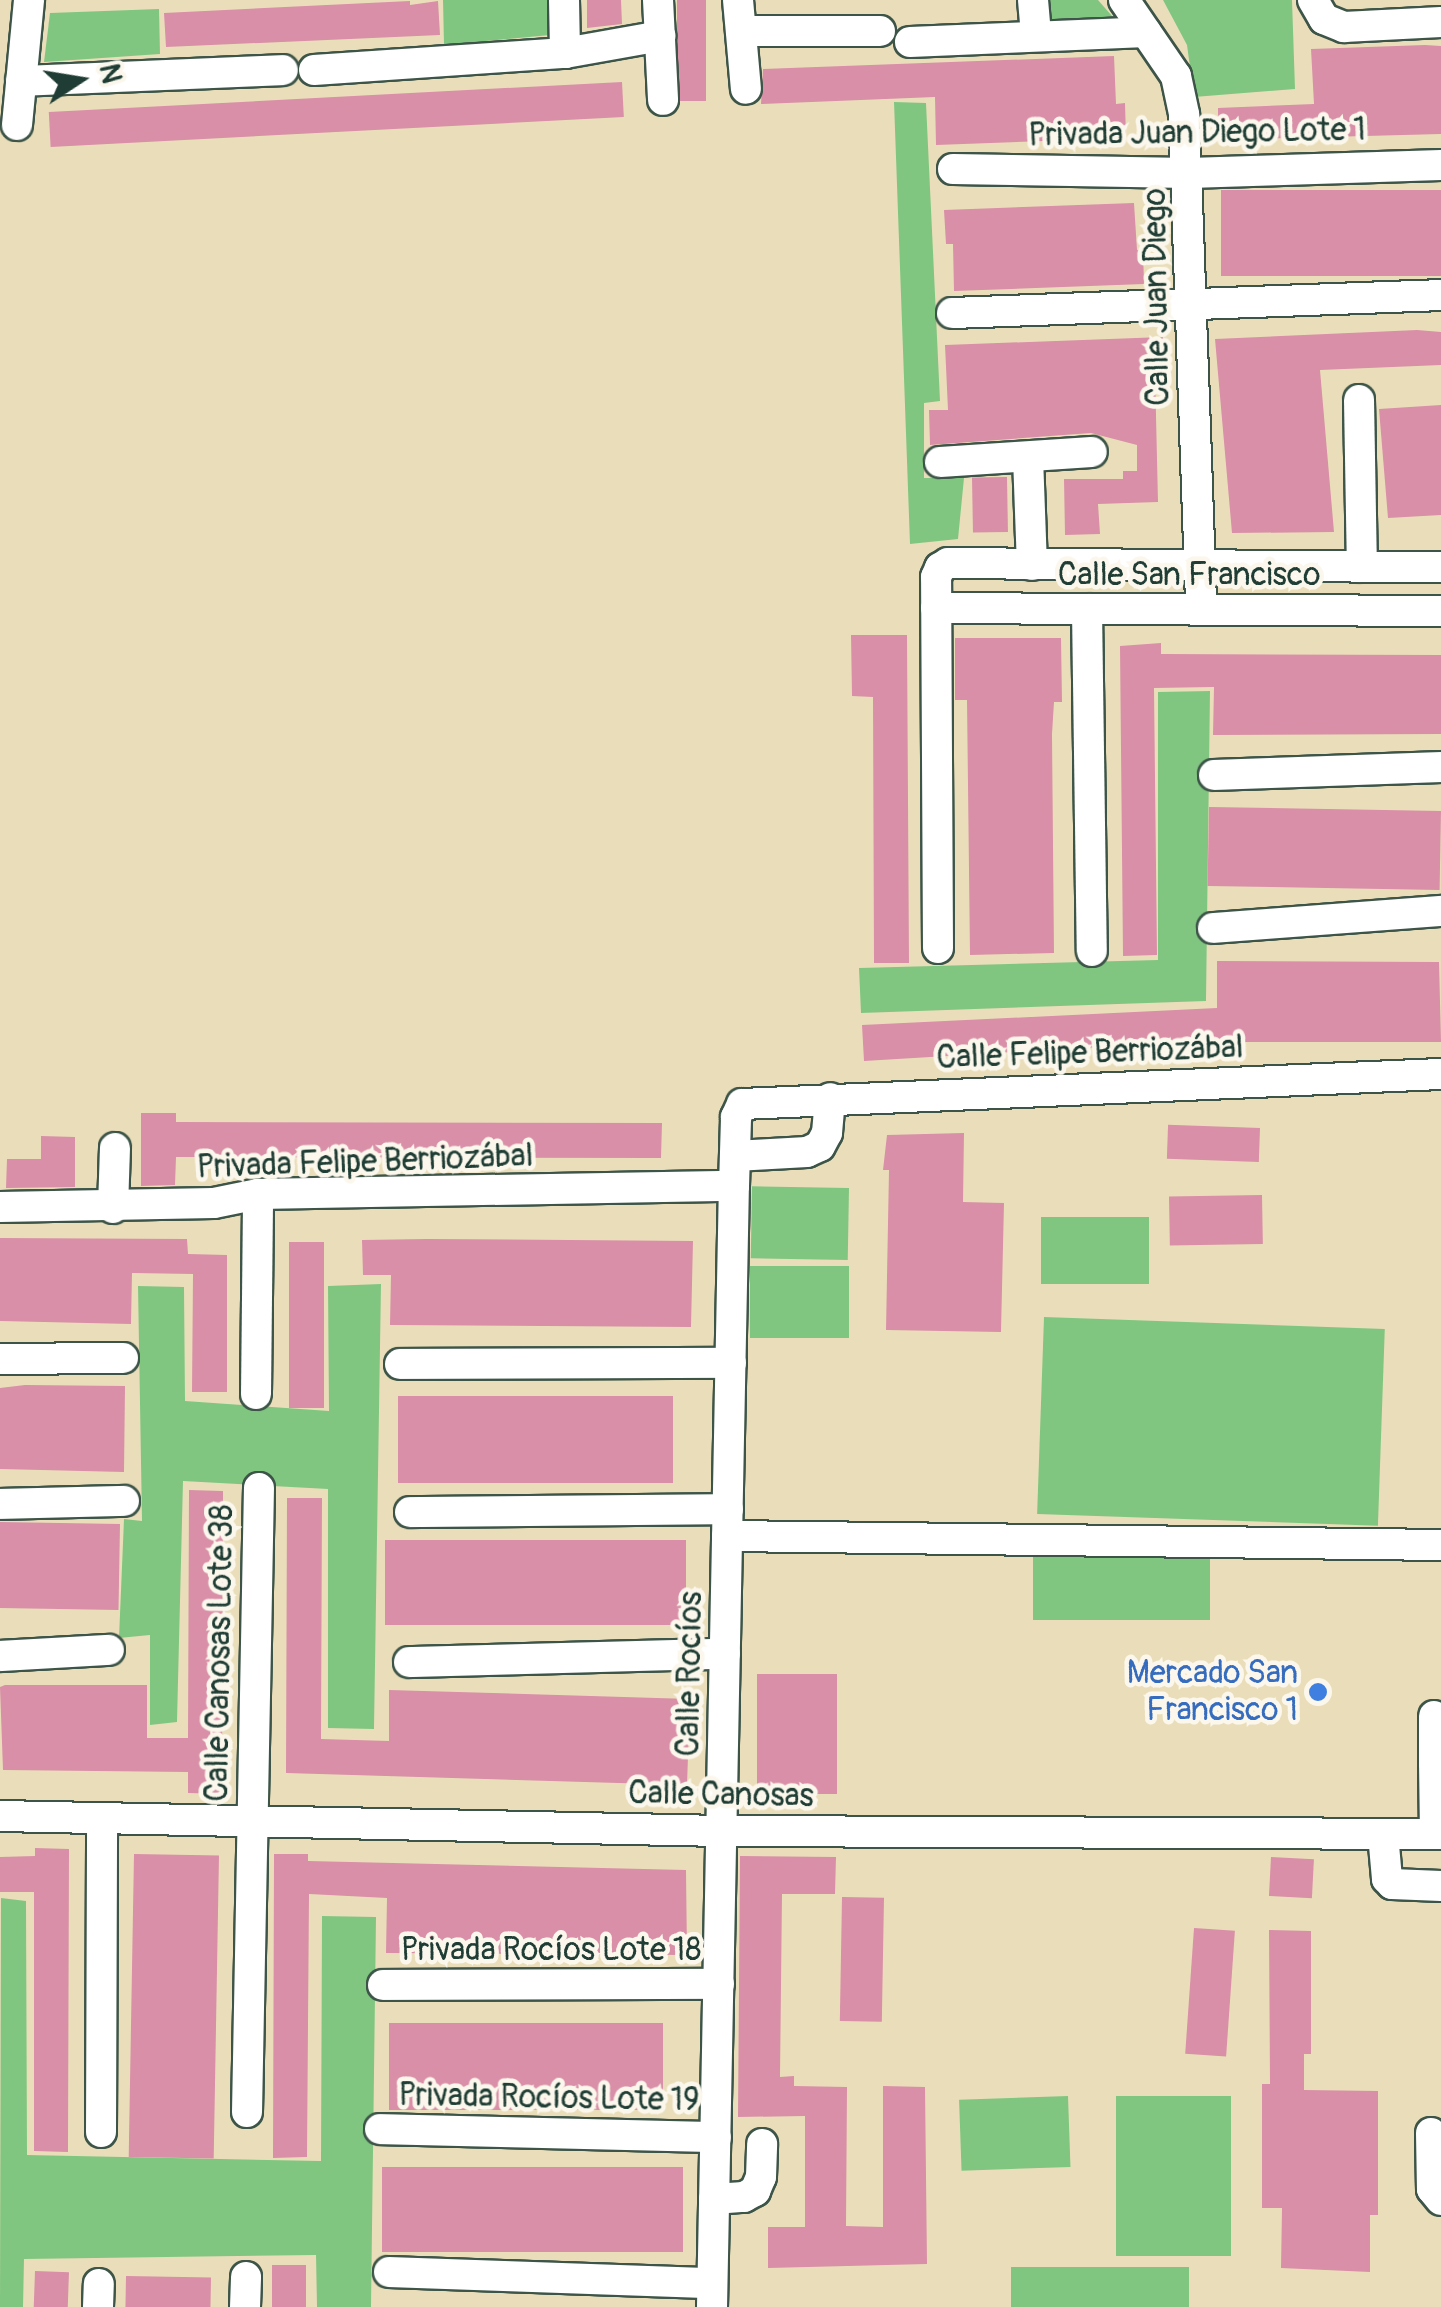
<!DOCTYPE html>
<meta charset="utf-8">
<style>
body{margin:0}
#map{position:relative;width:1441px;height:2307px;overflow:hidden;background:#eadeba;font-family:Pangolin,sans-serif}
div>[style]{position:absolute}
.green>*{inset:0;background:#81c680;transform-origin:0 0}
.building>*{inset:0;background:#d88fa7;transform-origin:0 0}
.roads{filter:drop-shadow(2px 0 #3d5548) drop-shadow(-2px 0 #3d5548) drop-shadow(0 2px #3d5548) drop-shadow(0 -2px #3d5548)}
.minor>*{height:30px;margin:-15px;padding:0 15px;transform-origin:15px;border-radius:15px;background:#fff}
.dots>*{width:28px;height:28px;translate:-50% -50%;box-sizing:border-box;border:5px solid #fbf7ec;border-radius:50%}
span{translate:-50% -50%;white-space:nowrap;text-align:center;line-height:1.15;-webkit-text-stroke:9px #fbf7ec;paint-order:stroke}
.street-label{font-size:32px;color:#1f3d34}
.shop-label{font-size:32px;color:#366cbe}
.right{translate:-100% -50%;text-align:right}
.north{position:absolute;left:30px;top:30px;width:100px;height:100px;-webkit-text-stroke:8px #fbf7ec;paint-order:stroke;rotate:78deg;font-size:28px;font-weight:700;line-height:40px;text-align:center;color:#1f3d34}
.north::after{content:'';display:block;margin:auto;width:35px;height:45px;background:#1f3d34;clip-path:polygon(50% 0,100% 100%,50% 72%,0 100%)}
</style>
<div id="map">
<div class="green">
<i style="clip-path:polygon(443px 0,547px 0,550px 35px,444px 45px)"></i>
<i style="clip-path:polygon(1048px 0,1098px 0,1119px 24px,1049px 24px)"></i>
<i style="clip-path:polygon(1163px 0,1292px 0,1295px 89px,1194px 97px,1187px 45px)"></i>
<i style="clip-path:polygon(159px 9px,160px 54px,44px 62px,50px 13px)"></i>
<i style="clip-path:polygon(894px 102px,926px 103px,940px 401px,924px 403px,924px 478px,964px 478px,958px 539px,910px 544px)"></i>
<i style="clip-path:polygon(1210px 691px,1206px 1001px,861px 1013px,859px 968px,1158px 960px,1158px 692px)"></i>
<i style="left:849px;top:1188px;width:72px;height:97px;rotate:91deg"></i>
<i style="left:1041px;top:1217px;width:108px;height:67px"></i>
<i style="left:849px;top:1266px;width:72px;height:99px;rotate:90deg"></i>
<i style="clip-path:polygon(381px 1284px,374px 1729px,328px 1728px,328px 1489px,183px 1481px,177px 1722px,150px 1725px,150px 1635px,119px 1638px,124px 1519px,142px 1521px,138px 1286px,184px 1287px,185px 1401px,329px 1411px,328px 1286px)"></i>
<i style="left:1044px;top:1317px;width:341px;height:197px;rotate:2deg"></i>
<i style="left:1033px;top:1552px;width:177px;height:68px"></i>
<i style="clip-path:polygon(1px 1898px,26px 1901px,27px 2155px,321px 2161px,322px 1916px,376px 1917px,371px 2307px,317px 2307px,316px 2255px,24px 2259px,23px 2307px,0 2307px)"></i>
<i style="left:1068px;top:2096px;width:71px;height:109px;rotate:88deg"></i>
<i style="left:1116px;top:2096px;width:115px;height:160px"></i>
<i style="left:1011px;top:2267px;width:178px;height:40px"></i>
</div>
<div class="building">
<i style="clip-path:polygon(587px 0,621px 0,622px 24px,587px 28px)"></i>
<i style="left:677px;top:0;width:29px;height:101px"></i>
<i style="clip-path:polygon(410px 1px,410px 5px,438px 1px,440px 35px,166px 47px,164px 13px)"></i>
<i style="clip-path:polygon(1425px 45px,1441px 46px,1441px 134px,1218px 140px,1218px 108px,1314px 104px,1311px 49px)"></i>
<i style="clip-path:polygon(1114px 56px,1116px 104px,1125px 103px,1126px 138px,936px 145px,935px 97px,761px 104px,763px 69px)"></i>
<i style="left:622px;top:82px;width:35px;height:574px;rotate:87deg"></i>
<i style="left:1441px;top:190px;width:86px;height:220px;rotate:90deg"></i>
<i style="clip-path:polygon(1134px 203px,1137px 250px,1143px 249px,1144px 284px,954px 291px,953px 244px,946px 244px,944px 210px)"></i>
<i style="clip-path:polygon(1417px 330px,1441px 332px,1441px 365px,1320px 370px,1334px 532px,1232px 533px,1215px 339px)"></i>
<i style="clip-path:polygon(1163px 337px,1165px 371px,1155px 372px,1158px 502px,1098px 504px,1100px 534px,1065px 535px,1064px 479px,1123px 479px,1123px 471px,1137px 471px,1137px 445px,1091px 433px,930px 445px,929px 410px,948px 410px,945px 345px)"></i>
<i style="clip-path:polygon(1441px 405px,1441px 515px,1388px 518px,1379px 409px)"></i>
<i style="left:1007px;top:477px;width:55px;height:35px;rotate:89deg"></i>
<i style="clip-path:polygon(851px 635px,907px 635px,909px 963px,874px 963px,873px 697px,852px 696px)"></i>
<i style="clip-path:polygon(955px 638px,1061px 638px,1062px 702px,1054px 702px,1052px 734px,1054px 953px,970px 955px,967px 700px,955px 700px)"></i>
<i style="clip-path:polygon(1161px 643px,1161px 654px,1441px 655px,1441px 734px,1213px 735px,1214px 687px,1154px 688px,1157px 955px,1123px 956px,1120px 646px)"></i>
<i style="left:1209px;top:807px;width:232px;height:79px;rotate:1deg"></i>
<i style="clip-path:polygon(1217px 961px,1439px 962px,1441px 1042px,1184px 1042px,864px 1061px,862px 1025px,1217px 1008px)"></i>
<i style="clip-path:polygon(141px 1113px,176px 1113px,176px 1122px,662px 1123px,661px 1158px,176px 1157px,175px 1185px,141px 1186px)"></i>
<i style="left:1260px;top:1128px;width:34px;height:92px;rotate:92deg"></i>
<i style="clip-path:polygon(964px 1133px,963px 1202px,1004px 1203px,1001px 1332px,886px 1330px,889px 1170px,883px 1170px,887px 1135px)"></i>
<i style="clip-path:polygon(41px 1136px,75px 1137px,75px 1187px,6px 1188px,7px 1159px,41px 1159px)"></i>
<i style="left:1262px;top:1195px;width:49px;height:93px;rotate:89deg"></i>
<i style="clip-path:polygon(0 1238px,187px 1239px,188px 1254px,227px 1255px,227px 1392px,192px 1392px,193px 1274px,132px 1273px,131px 1324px,0 1321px)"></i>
<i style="clip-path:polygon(427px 1239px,693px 1241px,691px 1327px,390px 1325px,391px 1275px,363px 1275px,362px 1240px)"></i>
<i style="left:289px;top:1242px;width:35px;height:166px"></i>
<i style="clip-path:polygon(25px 1385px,125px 1386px,124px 1472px,0 1469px,0 1388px)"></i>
<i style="left:398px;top:1396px;width:275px;height:87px"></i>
<i style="clip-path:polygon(189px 1490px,223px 1491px,222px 1794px,188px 1793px,188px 1772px,3px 1770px,0 1687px,5px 1685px,147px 1685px,147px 1738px,188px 1738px)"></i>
<i style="clip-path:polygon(287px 1498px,322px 1498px,321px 1739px,389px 1741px,389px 1690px,690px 1699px,687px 1785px,286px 1773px)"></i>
<i style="left:120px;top:1524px;width:86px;height:120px;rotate:91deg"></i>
<i style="left:385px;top:1540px;width:301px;height:85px"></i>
<i style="left:757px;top:1674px;width:80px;height:120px"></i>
<i style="clip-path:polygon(35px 1848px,69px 1849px,68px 2152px,34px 2151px,34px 1892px,0 1892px,0 1857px,35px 1856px)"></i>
<i style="left:134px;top:1854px;width:85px;height:303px;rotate:1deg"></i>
<i style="clip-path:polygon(274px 1854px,308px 1854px,308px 1861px,686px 1870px,687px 1955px,386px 1953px,387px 1898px,309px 1894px,307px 2157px,273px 2158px)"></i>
<i style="clip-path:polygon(740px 1856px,836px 1857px,835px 1894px,782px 1894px,780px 2077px,794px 2076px,794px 2086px,847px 2087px,846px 2226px,883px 2227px,883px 2086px,925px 2087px,927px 2264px,768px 2268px,768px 2227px,805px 2227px,805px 2116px,738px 2117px)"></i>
<i style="left:1271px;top:1857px;width:43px;height:39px;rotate:3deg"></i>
<i style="left:842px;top:1897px;width:42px;height:124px;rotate:1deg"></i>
<i style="left:1194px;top:1928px;width:41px;height:126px;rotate:4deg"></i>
<i style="clip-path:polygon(1269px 1930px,1311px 1931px,1311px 2054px,1304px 2054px,1304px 2090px,1378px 2091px,1378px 2215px,1370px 2215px,1370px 2272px,1281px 2268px,1282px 2208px,1262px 2208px,1262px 2084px,1270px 2084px)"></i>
<i style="left:389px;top:2023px;width:274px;height:87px"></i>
<i style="left:382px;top:2167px;width:301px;height:85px"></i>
<i style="left:306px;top:2265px;width:42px;height:34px;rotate:90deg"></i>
<i style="left:35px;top:2271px;width:34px;height:36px;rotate:2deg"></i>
<i style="left:126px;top:2276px;width:85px;height:31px;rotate:1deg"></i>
</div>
<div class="roads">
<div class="minor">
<i style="left:564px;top:0;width:53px;rotate:88.9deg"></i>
<i style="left:658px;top:0;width:100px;rotate:87.1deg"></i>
<i style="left:738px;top:0;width:89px;rotate:84.9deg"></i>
<i style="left:1033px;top:0;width:36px;rotate:85deg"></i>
<i style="left:1124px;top:0;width:92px;rotate:55.6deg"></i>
<i style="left:1176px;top:76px;width:40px;rotate:78deg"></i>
<i style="left:1184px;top:115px;width:495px;rotate:88deg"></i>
<i style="left:1313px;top:0;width:22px;rotate:60deg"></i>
<i style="left:1324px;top:19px;width:22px;rotate:22deg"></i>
<i style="left:1344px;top:27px;width:97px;rotate:-3deg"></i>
<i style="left:741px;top:31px;width:139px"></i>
<i style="left:910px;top:42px;width:236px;rotate:-2.4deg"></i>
<i style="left:314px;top:70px;width:252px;rotate:-3.9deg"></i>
<i style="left:565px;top:53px;width:97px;rotate:-10.1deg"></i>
<i style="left:21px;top:81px;width:262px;rotate:-2.4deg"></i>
<i style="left:17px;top:125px;width:126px;rotate:-84.5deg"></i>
<i style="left:953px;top:169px;width:236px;rotate:1deg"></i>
<i style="left:1189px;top:173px;width:252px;rotate:-1.8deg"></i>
<i style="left:952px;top:313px;width:489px;rotate:-2.1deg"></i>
<i style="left:1359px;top:400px;width:167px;rotate:89deg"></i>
<i style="left:1028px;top:457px;width:108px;rotate:87.9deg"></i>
<i style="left:940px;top:462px;width:152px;rotate:-3.8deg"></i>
<i style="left:936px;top:608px;width:505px;rotate:0.34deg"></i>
<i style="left:1087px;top:609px;width:342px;rotate:89.2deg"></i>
<i style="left:1214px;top:775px;width:227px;rotate:-2deg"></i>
<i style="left:1213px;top:928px;width:229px;rotate:-4.3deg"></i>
<i style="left:938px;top:948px;width:371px;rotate:-90.3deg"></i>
<i style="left:936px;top:577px;width:10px;rotate:-66deg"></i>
<i style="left:940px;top:568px;width:9px;rotate:-32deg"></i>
<i style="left:948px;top:563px;width:493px;rotate:0.5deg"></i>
<i style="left:735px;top:1156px;width:72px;rotate:-3.2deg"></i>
<i style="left:807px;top:1152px;width:14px;rotate:-25deg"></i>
<i style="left:820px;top:1146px;width:15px;rotate:-62deg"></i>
<i style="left:827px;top:1133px;width:35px;rotate:-85deg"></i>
<i style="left:0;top:1207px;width:214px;rotate:-1.1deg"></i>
<i style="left:214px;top:1203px;width:45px;rotate:-11.6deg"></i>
<i style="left:258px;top:1194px;width:476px;rotate:-1deg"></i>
<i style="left:113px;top:1208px;width:60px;rotate:-88.1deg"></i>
<i style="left:0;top:1359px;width:123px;rotate:-0.5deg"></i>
<i style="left:400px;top:1364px;width:331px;rotate:-0.2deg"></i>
<i style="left:256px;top:1394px;width:200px;rotate:-89.4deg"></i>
<i style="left:0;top:1504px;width:124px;rotate:-1.4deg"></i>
<i style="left:410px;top:1512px;width:318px;rotate:-0.5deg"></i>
<i style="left:727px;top:1536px;width:714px;rotate:0.72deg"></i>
<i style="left:0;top:1656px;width:109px;rotate:-3.2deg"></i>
<i style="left:409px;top:1662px;width:316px;rotate:-1.5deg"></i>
<i style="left:1434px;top:1716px;width:47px;rotate:90deg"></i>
<i style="left:0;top:1816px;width:722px;rotate:1.19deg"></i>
<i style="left:722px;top:1831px;width:719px;rotate:0.24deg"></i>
<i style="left:1383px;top:1834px;width:45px;rotate:84.9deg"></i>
<i style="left:1387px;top:1879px;width:7px;rotate:45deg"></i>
<i style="left:1392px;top:1884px;width:49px;rotate:2.3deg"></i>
<i style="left:1435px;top:1834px;width:71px;rotate:-90.8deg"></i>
<i style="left:1434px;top:1763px;width:7px"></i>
<i style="left:383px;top:1985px;width:336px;rotate:-0.2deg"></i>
<i style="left:247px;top:2112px;width:624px;rotate:-88.9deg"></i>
<i style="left:380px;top:2129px;width:336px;rotate:1.4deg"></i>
<i style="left:101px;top:2132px;width:314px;rotate:-89.8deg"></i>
<i style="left:1431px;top:2133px;width:56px;rotate:89deg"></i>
<i style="left:1432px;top:2189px;width:14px;rotate:51deg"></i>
<i style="left:714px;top:2199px;width:30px;rotate:-4deg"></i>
<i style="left:744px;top:2197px;width:13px;rotate:-29deg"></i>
<i style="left:755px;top:2191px;width:15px;rotate:-67deg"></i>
<i style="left:761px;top:2177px;width:33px;rotate:-88deg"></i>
<i style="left:389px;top:2272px;width:323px;rotate:2deg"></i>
<i style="left:98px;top:2307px;width:23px;rotate:-88deg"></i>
<i style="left:245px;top:2307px;width:30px;rotate:-88deg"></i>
<i style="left:712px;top:2307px;width:1121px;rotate:-88.88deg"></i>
<i style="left:734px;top:1186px;width:69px;rotate:-88.3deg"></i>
<i style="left:736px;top:1117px;width:14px;rotate:-65deg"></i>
<i style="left:742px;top:1104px;width:700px;rotate:-2.46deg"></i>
</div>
</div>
<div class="dots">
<i style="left:1318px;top:1692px;background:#3f7fe0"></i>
</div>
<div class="street-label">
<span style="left:1197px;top:133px;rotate:-1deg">Privada Juan Diego Lote 1</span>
<span style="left:1157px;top:297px;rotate:-91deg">Calle Juan Diego</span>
<span style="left:1189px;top:575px">Calle San Francisco</span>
<span style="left:1090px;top:1053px;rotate:-2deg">Calle Felipe Berriozábal</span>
<span style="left:365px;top:1162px;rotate:-2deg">Privada Felipe Berriozábal</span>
<span style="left:220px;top:1653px;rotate:-89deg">Calle Canosas Lote 38</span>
<span style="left:690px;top:1674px;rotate:-89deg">Calle Rocíos</span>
<span style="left:721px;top:1795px;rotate:1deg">Calle Canosas</span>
<span style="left:551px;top:1950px">Privada Rocíos Lote 18</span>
<span style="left:549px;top:2098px;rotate:1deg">Privada Rocíos Lote 19</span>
</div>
<div class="shop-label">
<span class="right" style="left:1298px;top:1692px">Mercado San<br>Francisco 1</span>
</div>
<div class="north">N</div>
</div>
